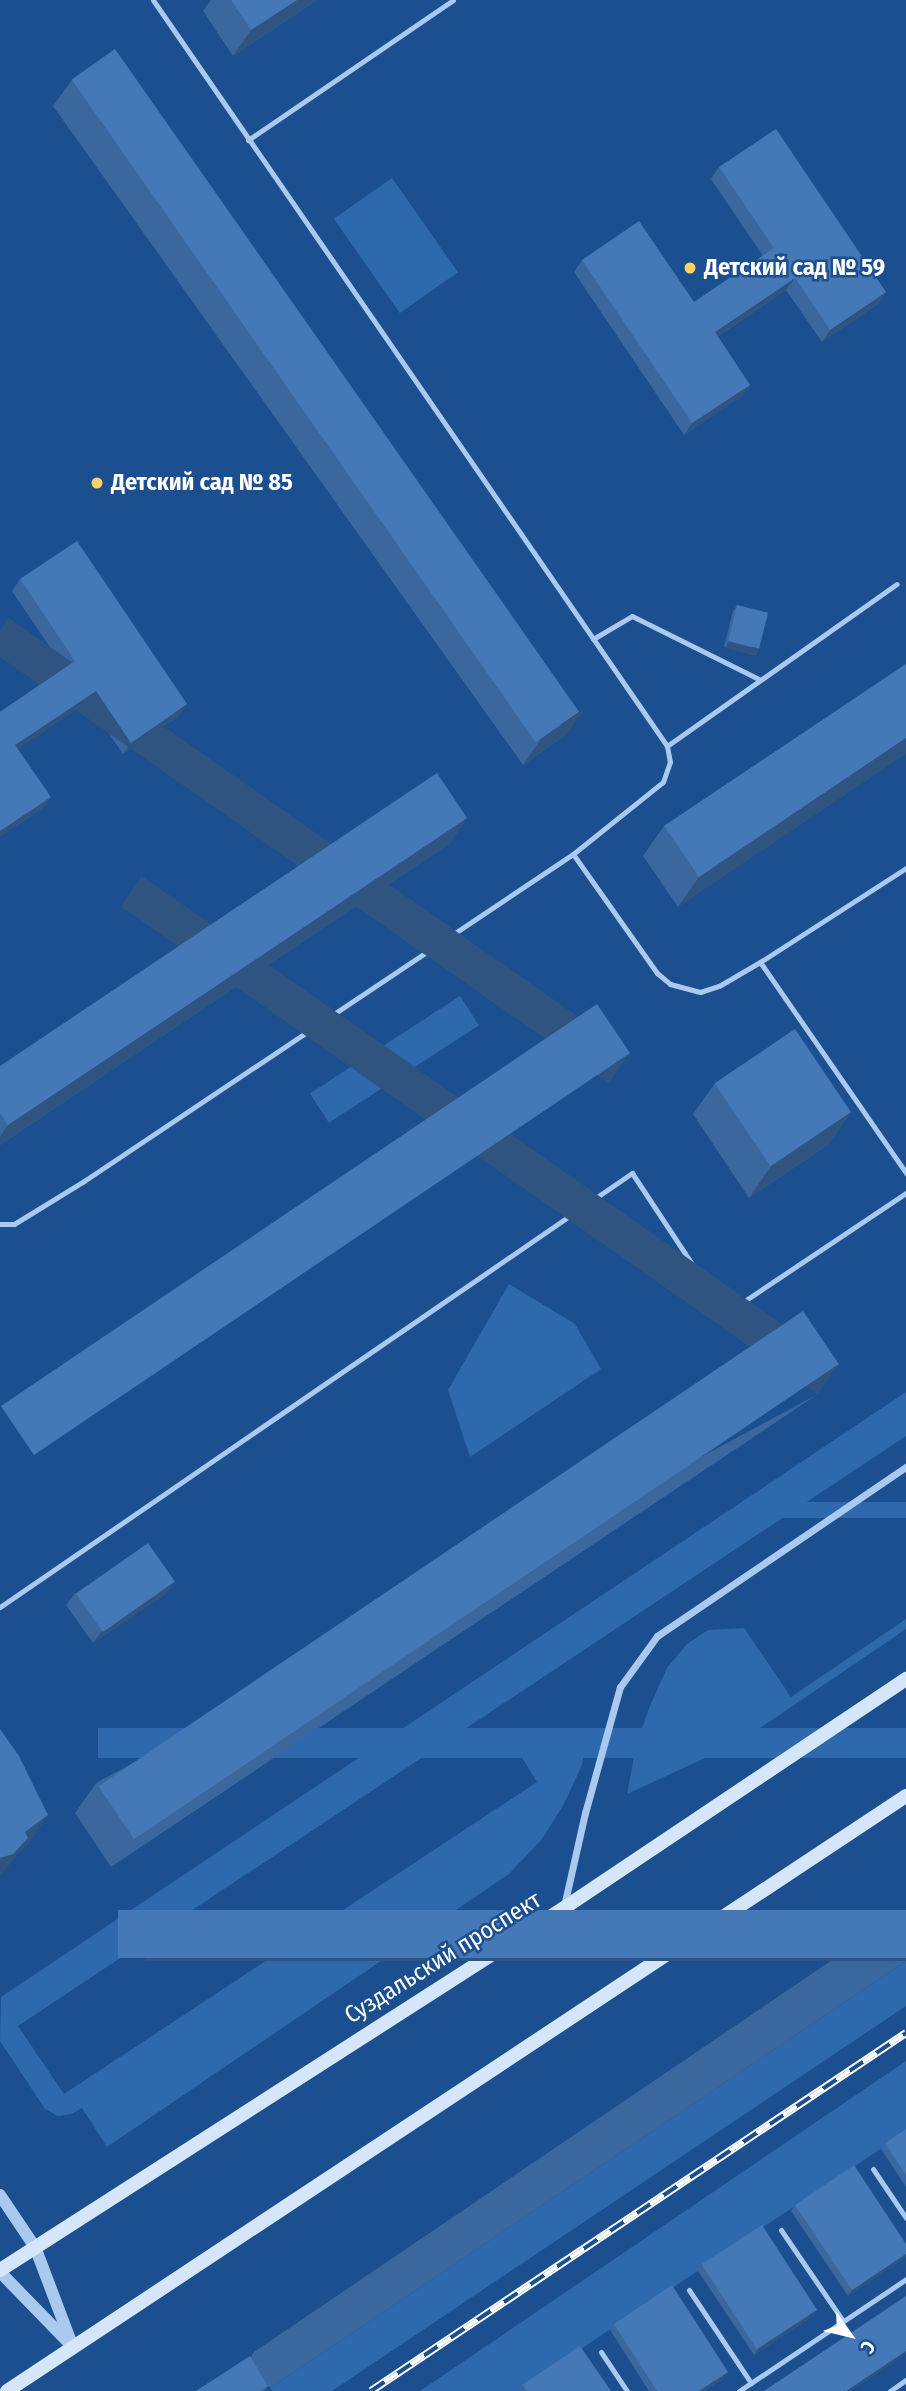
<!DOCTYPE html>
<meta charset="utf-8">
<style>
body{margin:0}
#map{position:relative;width:906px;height:2391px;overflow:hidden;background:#1b4f8f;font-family:"Fira Sans Condensed",sans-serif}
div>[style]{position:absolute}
.green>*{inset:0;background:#2e69ad;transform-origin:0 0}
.service>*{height:5px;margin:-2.5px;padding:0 2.5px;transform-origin:2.5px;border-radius:2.5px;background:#a9c9ee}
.minor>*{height:7px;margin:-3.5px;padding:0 3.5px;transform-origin:3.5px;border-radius:3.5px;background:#a9c9ee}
.tertiary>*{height:12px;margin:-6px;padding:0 6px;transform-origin:6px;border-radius:6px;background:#a9c9ee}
.secondary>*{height:14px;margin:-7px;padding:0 7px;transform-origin:7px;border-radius:7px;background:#d6e6fa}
.rail>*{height:8px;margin-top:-4px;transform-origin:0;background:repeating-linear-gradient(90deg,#1b4f8f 0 16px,#fff 0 32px);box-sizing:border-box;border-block:2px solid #fff}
.wall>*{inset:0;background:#3a679d}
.shaded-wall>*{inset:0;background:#305480;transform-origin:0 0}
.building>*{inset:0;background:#4478b7;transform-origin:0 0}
.dots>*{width:19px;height:19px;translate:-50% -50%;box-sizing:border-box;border:4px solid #1b4f8f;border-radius:50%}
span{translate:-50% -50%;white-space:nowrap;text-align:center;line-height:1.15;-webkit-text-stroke:5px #1b4f8f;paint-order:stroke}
.poi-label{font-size:24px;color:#fff;font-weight:700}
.left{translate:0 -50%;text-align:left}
.street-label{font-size:24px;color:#fff}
.north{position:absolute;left:815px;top:2300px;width:70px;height:70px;-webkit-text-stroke:5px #1b4f8f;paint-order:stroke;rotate:124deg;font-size:19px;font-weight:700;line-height:28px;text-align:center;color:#fff}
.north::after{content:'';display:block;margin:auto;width:24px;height:32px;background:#fff;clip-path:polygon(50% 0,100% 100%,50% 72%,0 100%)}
</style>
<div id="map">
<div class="green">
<i style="left:392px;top:178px;width:115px;height:71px;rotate:55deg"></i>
<i style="left:460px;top:996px;width:35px;height:179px;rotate:57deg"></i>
<i style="clip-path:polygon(509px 1284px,575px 1324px,601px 1369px,470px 1457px,448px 1390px)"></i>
<i style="clip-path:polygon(906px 1392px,906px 1436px,18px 2026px,64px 2094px,537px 1782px,521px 1756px,556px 1732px,569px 1729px,580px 1737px,585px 1750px,582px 1765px,564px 1804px,542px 1839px,509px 1874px,107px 2147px,82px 2108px,72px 2114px,58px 2116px,45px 2109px,0 2041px,1px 1997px)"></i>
<i style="left:906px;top:1502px;width:16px;height:150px;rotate:90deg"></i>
<i style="clip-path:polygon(906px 1619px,906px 1629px,738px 1743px,627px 1794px,636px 1747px,649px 1708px,667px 1668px,687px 1644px,708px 1630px,744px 1628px,791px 1697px)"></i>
<i style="left:906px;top:1728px;width:30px;height:808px;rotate:90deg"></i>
<i style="clip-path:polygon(906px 1961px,906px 2006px,332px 2391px,272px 2391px,270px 2388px)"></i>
<i style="clip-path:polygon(906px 2061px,906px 2132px,518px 2391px,420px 2391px)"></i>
</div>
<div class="service">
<i style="left:153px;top:0;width:906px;rotate:55.43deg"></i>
<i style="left:667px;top:746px;width:281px;rotate:-35.2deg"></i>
<i style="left:248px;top:140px;width:248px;rotate:-34.3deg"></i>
<i style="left:593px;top:639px;width:45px;rotate:-30.5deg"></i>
<i style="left:632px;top:616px;width:142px;rotate:26.4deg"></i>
<i style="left:573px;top:854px;width:146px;rotate:54.8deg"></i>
<i style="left:657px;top:973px;width:17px;rotate:40deg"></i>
<i style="left:670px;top:984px;width:31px;rotate:15deg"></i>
<i style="left:700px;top:992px;width:20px;rotate:-18deg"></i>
<i style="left:719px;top:986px;width:48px;rotate:-30.3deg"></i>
<i style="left:906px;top:868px;width:174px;rotate:147.2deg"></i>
<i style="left:760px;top:962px;width:257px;rotate:55.3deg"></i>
<i style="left:0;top:1224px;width:14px"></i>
<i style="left:14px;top:1224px;width:82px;rotate:-31.6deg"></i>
<i style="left:84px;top:1181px;width:588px;rotate:-33.77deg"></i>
<i style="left:573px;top:854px;width:115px;rotate:-38.7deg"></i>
<i style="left:663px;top:782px;width:21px;rotate:-71deg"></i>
<i style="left:670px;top:762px;width:16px;rotate:-101deg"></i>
<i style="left:0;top:1607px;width:767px;rotate:-34.48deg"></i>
<i style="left:632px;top:1173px;width:169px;rotate:56.6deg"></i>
<i style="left:725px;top:1314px;width:218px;rotate:-33.8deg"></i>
<i style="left:873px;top:2169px;width:59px;rotate:56deg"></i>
<i style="left:781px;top:2230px;width:110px;rotate:55.7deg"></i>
<i style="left:689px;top:2290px;width:112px;rotate:56.3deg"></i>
<i style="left:601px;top:2352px;width:47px;rotate:56.3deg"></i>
<i style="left:739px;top:2391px;width:201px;rotate:-33.8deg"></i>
<i style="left:890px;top:2391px;width:19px;rotate:-35deg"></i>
</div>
<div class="minor">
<i style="left:564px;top:1906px;width:95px;rotate:-77.3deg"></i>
<i style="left:585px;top:1813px;width:131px;rotate:-74.5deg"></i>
<i style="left:620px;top:1687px;width:63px;rotate:-54deg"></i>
<i style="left:657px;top:1636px;width:301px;rotate:-34.2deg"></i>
</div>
<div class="tertiary">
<i style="left:0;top:2195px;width:63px;rotate:56.1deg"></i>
<i style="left:35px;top:2247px;width:107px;rotate:69.2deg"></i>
<i style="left:0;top:2272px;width:98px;rotate:45.8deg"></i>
</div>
<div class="secondary">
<i style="left:0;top:2270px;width:670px;rotate:-32.69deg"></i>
<i style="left:564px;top:1908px;width:412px;rotate:-33.8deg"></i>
<i style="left:7px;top:2391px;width:1078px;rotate:-33.5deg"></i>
</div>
<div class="rail">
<i style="left:371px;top:2391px;width:644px;rotate:-33.79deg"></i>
</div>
<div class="wall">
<i style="clip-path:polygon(211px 0,317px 0,233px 56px,203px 11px)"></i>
<i style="clip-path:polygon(72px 80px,567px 734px,523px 765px,53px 106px)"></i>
<i style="clip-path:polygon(719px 167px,886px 292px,878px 304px,822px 342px,786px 290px,717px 337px,750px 385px,742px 396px,684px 435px,574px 272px,582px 260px,694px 302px,763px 256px,711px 179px)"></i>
<i style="clip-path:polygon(20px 579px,179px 716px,123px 754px,87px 702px,18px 749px,43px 809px,0 712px,64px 668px,12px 591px)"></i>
<i style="clip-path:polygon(737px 605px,754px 655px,724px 647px,733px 611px)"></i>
<i style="clip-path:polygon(906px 664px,678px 907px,643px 856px,664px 826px)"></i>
<i style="clip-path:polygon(467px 818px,449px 844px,0 1145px,0 1066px)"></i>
<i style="clip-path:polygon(715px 1083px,851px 1112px,829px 1144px,749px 1198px,693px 1114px)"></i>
<i style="clip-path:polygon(818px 1394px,111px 1867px,75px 1813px,96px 1783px)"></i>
<i style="clip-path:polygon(75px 1593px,167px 1593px,93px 1643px,66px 1605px)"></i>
<i style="clip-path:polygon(906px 1910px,906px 1961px,270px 2388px,268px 2386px,265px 2391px,196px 2391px,251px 2357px,254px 2352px)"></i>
<i style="clip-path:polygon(906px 2129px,906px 2187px,881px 2149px,885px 2143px)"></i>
<i style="clip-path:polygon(795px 2205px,906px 2244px,848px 2296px,791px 2211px)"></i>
<i style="clip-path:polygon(702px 2265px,813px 2316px,754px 2355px,698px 2271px)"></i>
<i style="clip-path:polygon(614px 2324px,724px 2378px,704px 2391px,649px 2391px,610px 2330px)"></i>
<i style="clip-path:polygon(522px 2385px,611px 2391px,518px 2391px)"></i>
</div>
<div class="shaded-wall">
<i style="clip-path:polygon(297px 0,317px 0,233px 56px,251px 30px)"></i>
<i style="clip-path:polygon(795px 278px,786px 290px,706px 344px,715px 332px)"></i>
<i style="clip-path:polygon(886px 292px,878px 304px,822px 342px,830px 330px)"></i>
<i style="clip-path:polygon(750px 385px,742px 396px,684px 435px,692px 423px)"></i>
<i style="left:728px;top:641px;width:31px;height:7px;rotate:15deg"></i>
<i style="clip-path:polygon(96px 691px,87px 702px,7px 757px,15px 745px)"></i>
<i style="clip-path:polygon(187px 704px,179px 716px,123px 754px,131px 743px)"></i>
<i style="clip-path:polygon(585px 708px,567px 734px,523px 765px,541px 739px)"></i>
<i style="clip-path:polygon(906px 738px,906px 754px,678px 907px,699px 877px)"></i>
<i style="clip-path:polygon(51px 797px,43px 809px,0 837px,0 831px)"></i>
<i style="clip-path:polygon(467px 818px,449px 844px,0 1145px,0 1137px,8px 1125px)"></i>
<i style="left:630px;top:1053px;width:37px;height:759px;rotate:125deg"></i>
<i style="clip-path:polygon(851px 1112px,829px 1144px,749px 1198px,771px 1166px)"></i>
<i style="left:839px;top:1364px;width:37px;height:851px;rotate:125deg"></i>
<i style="clip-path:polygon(175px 1581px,167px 1593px,93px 1643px,101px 1632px)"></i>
<i style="clip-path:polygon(48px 1815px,26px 1847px,18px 1853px,6px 1869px,0 1876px,0 1858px,25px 1832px)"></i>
<i style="left:906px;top:1958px;width:3px;height:761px;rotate:90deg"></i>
<i style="clip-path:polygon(906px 2254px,906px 2257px,848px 2296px,852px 2290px)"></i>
<i style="clip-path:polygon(817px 2310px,813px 2316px,754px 2355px,758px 2349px)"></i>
<i style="clip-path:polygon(906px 2351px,906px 2354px,851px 2391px,846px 2391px)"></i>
<i style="clip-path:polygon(728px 2372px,724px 2378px,704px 2391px,699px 2391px)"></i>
</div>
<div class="building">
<i style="clip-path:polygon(231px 0,297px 0,251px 30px)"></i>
<i style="left:115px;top:49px;width:809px;height:53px;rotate:55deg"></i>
<i style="clip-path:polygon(776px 129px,886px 292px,830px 330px,795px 278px,715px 332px,750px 385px,692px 423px,582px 260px,639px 221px,694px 302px,774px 248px,719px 167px)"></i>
<i style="clip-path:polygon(77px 541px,187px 704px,131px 743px,96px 691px,15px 745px,51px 797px,0 831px,0 712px,75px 661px,20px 579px)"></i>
<i style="left:737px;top:605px;width:32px;height:37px;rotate:14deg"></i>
<i style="clip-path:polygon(906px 664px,906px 738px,699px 877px,664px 826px)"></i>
<i style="clip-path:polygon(437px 773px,467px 818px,8px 1125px,0 1113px,0 1066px)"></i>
<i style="left:597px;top:1004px;width:59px;height:719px;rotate:56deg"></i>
<i style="left:795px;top:1029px;width:100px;height:97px;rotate:56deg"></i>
<i style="left:803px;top:1311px;width:64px;height:850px;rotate:56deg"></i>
<i style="left:148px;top:1543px;width:47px;height:88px;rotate:55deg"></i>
<i style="clip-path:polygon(0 1729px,19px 1756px,48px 1815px,25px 1832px,28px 1838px,13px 1854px,0 1858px)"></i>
<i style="left:906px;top:1910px;width:48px;height:788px;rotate:90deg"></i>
<i style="clip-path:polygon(906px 2129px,906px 2175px,885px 2143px)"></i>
<i style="clip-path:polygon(854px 2165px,906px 2244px,906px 2254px,852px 2290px,795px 2205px)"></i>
<i style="left:762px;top:2225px;width:101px;height:72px;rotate:57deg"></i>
<i style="clip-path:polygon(672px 2285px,728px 2372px,699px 2391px,657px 2391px,614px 2324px)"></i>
<i style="clip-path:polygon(906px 2296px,906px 2351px,846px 2391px,764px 2391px)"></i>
<i style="clip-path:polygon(580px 2346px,611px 2391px,527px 2391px,522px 2385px)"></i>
<i style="clip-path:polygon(250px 2356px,268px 2386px,260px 2391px,196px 2391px)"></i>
</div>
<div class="dots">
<i style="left:690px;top:268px;background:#ffd166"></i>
<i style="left:97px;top:483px;background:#ffd166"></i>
</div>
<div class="poi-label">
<span class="left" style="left:704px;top:268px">Детский сад № 59</span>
<span class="left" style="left:111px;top:483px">Детский сад № 85</span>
</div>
<div class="street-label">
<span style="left:443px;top:1958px;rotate:-32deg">Суздальский проспект</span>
</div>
<div class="north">С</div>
</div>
